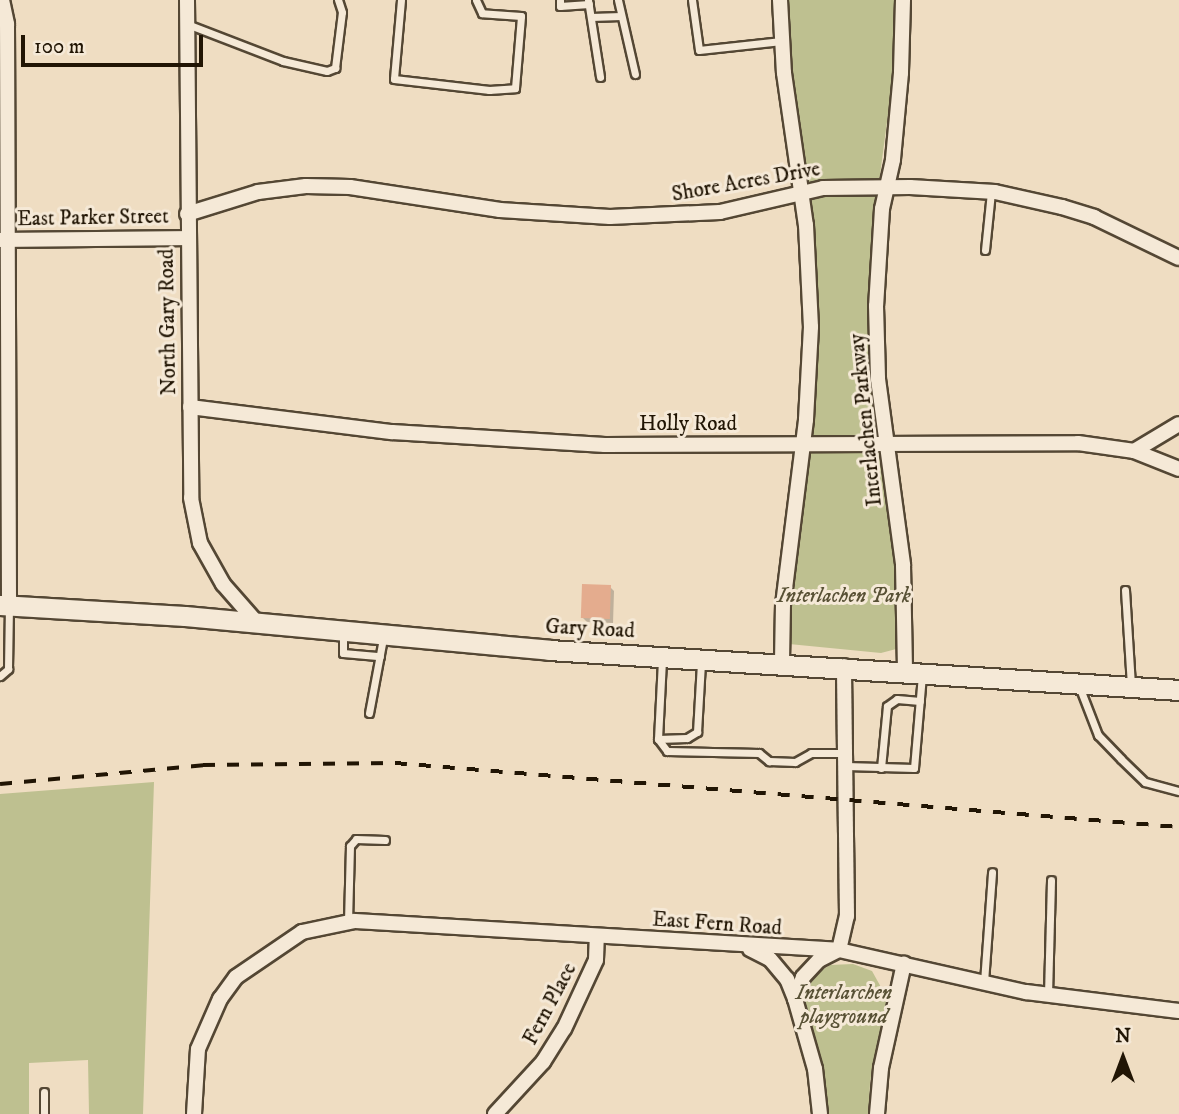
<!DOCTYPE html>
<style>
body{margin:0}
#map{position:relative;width:1179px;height:1114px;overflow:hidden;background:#efddc2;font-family:"IM FELL DW Pica",serif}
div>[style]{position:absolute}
.green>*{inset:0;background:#bec090}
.shadow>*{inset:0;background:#0003}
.building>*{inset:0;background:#e4ac8e;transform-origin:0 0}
.roads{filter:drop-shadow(2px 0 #544734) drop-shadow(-2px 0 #544734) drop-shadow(0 2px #544734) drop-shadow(0 -2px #544734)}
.lane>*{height:7px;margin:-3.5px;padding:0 3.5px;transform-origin:3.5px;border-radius:3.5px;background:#f5e9d7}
.street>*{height:14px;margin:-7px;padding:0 7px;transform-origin:7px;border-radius:7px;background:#f5e9d7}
.secondary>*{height:19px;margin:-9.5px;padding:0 9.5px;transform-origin:9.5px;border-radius:9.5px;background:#f5e9d7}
.rail>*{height:3.5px;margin-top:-1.75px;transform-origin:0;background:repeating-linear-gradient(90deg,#211504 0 12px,transparent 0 24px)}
span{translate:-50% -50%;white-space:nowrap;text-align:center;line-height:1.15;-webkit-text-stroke:6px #f5e9d7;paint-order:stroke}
.street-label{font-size:21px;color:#211504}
.park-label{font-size:21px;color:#585135;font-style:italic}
.north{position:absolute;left:1088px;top:1023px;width:70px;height:70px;-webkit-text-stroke:5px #f5e9d7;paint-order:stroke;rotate:0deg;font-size:19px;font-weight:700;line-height:28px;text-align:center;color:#211504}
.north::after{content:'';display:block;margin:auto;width:24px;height:32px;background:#211504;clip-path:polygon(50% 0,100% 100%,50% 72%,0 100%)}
.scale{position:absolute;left:21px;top:35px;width:182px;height:32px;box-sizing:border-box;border:4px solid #211504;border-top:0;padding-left:9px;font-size:21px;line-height:24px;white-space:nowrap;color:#211504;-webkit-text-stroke:5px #f5e9d7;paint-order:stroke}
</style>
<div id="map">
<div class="green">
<i style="clip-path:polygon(786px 0,896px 0,892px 84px,873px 228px,870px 320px,881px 457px,896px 548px,900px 648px,881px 653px,789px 644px,792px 558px,814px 331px)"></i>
<i style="clip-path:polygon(154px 782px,143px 1114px,89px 1114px,88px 1060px,29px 1063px,29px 1114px,0 1114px,0 794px)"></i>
<i style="clip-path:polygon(853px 964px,872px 971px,887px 998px,870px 1082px,869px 1114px,825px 1114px,803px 1003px,807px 985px,819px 972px,830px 965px)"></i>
</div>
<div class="shadow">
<i style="clip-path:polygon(610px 587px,614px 591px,613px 623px,587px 622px,582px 617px)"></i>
</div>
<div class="building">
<i style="left:582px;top:584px;width:29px;height:34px;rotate:2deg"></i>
</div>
<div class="roads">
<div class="lane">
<i style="left:401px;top:0;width:79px;rotate:95.1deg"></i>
<i style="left:394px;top:79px;width:96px;rotate:6.6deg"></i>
<i style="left:489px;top:90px;width:26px;rotate:-4deg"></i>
<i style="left:515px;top:88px;width:72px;rotate:-85.2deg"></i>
<i style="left:521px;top:16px;width:39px;rotate:-176deg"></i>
<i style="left:482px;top:13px;width:14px;rotate:-115deg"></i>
<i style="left:560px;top:0;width:6px;rotate:90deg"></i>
<i style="left:560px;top:6px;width:29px;rotate:-4deg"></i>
<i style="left:588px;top:0;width:78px;rotate:81.1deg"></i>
<i style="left:618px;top:0;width:76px;rotate:77.1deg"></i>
<i style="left:692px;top:0;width:50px;rotate:82deg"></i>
<i style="left:699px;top:50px;width:83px;rotate:-6.2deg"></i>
<i style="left:591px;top:17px;width:30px;rotate:-2deg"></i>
<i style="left:187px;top:24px;width:103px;rotate:21.1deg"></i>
<i style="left:283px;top:61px;width:45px;rotate:12.8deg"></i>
<i style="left:327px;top:71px;width:9px;rotate:-21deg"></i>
<i style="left:335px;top:68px;width:56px;rotate:-82.9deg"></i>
<i style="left:342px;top:12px;width:13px;rotate:-108deg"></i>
<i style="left:985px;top:250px;width:58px;rotate:-84.1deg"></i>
<i style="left:1125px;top:590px;width:96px;rotate:86.4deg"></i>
<i style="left:343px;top:634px;width:19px;rotate:90deg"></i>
<i style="left:343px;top:653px;width:37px;rotate:5deg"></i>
<i style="left:662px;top:660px;width:79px;rotate:92.9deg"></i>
<i style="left:658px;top:739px;width:15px;rotate:53deg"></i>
<i style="left:667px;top:751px;width:92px;rotate:1.2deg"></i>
<i style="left:759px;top:753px;width:13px;rotate:39deg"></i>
<i style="left:769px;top:761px;width:26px;rotate:2deg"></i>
<i style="left:795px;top:762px;width:18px;rotate:-29deg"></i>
<i style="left:811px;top:753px;width:34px"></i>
<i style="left:0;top:676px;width:11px;rotate:-41deg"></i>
<i style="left:8px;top:669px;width:63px;rotate:-89.1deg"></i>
<i style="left:1079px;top:686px;width:53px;rotate:68.8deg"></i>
<i style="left:1098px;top:735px;width:33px;rotate:46deg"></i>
<i style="left:1121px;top:759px;width:33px;rotate:44deg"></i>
<i style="left:1145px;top:782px;width:35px;rotate:15deg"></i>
<i style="left:369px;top:713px;width:76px;rotate:-79.4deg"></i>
<i style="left:658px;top:739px;width:29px;rotate:-2deg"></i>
<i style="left:687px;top:738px;width:12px;rotate:-31deg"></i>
<i style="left:697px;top:732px;width:70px;rotate:-86.7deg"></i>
<i style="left:846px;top:766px;width:68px;rotate:1.7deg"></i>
<i style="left:914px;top:768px;width:94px;rotate:-85.1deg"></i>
<i style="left:881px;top:768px;width:62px;rotate:-84.5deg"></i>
<i style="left:887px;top:706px;width:12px;rotate:-35deg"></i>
<i style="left:897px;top:699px;width:23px;rotate:5deg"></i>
<i style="left:348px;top:922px;width:76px;rotate:-88.5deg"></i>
<i style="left:350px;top:846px;width:9px;rotate:-49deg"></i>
<i style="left:356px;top:839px;width:29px;rotate:2deg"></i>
<i style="left:984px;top:982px;width:110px;rotate:-85.8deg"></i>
<i style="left:1048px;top:995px;width:115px;rotate:-88.5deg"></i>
<i style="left:44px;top:1114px;width:22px;rotate:-90deg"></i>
</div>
<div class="street">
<i style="left:2px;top:0;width:25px;rotate:78deg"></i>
<i style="left:7px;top:24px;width:581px;rotate:89.8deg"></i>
<i style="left:187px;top:0;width:498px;rotate:89.5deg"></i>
<i style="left:191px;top:498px;width:46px;rotate:78.7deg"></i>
<i style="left:200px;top:543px;width:47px;rotate:60.7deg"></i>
<i style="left:223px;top:584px;width:53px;rotate:48.8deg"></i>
<i style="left:780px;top:0;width:73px;rotate:86.9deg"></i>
<i style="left:784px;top:73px;width:154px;rotate:81.8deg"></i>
<i style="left:806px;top:225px;width:102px;rotate:87.2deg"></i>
<i style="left:811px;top:327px;width:93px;rotate:93.1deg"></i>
<i style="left:806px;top:420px;width:185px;rotate:97.1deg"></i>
<i style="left:783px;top:604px;width:58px;rotate:91deg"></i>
<i style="left:903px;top:0;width:73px;rotate:91.6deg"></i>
<i style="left:901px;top:73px;width:87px;rotate:95.3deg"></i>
<i style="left:893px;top:160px;width:50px;rotate:102.7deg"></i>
<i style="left:882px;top:209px;width:97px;rotate:93.5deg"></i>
<i style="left:876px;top:306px;width:73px;rotate:88.4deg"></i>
<i style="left:878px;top:379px;width:188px;rotate:82.3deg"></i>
<i style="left:903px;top:565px;width:104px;rotate:88.9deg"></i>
<i style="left:187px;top:214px;width:74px;rotate:-17.2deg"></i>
<i style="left:258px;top:192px;width:48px;rotate:-7.1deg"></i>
<i style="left:306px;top:186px;width:44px;rotate:1.3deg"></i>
<i style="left:350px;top:187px;width:152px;rotate:8.7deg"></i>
<i style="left:500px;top:210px;width:110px;rotate:3.6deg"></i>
<i style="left:610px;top:217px;width:110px;rotate:-2.6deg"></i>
<i style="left:720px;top:212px;width:106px;rotate:-13.1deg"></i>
<i style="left:823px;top:188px;width:87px;rotate:-0.7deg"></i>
<i style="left:910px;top:187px;width:85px;rotate:3.4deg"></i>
<i style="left:995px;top:192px;width:69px;rotate:12.6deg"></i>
<i style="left:1062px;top:207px;width:34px;rotate:17deg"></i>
<i style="left:1094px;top:217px;width:94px;rotate:25.8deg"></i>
<i style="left:0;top:240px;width:187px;rotate:-0.6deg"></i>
<i style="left:190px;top:407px;width:204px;rotate:7.1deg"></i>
<i style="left:392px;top:432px;width:213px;rotate:3.5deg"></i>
<i style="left:605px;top:445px;width:473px;rotate:-0.2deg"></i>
<i style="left:1078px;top:443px;width:57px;rotate:8.1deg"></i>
<i style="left:1134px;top:451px;width:52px;rotate:-31deg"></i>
<i style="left:1134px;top:451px;width:48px;rotate:21.8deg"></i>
<i style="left:750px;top:949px;width:22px;rotate:27deg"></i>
<i style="left:770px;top:959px;width:26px;rotate:50deg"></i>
<i style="left:787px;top:979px;width:22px;rotate:68deg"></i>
<i style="left:194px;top:1114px;width:65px;rotate:-86.5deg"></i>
<i style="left:198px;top:1049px;width:55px;rotate:-66.3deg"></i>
<i style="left:220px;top:999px;width:27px;rotate:-54deg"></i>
<i style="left:236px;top:977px;width:80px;rotate:-34.3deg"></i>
<i style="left:302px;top:932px;width:53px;rotate:-11.9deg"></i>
<i style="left:354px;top:921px;width:486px;rotate:3.4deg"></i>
<i style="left:839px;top:950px;width:192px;rotate:12.7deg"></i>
<i style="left:1026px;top:992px;width:154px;rotate:7.1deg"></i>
<i style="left:495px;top:1114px;width:71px;rotate:-47.3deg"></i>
<i style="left:543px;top:1062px;width:39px;rotate:-58deg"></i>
<i style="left:564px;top:1029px;width:76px;rotate:-65.1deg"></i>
<i style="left:596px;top:960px;width:23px;rotate:-88deg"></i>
<i style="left:820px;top:1114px;width:45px;rotate:-96.3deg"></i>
<i style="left:815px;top:1069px;width:73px;rotate:-105.9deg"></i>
<i style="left:795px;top:999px;width:23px;rotate:-70deg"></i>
<i style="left:803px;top:977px;width:23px;rotate:-47deg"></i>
<i style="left:819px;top:960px;width:22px;rotate:-27deg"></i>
<i style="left:839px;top:950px;width:35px;rotate:-77deg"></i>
<i style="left:847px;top:916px;width:250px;rotate:-90.7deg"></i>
<i style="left:877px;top:1114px;width:46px;rotate:-85deg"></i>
<i style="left:881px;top:1068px;width:107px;rotate:-77.6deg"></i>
</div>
<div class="secondary">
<i style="left:0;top:605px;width:185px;rotate:3.4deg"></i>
<i style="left:185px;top:616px;width:366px;rotate:5.3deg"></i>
<i style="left:549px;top:650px;width:631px;rotate:3.63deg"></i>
</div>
</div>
<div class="rail">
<i style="left:0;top:784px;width:204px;rotate:-5.3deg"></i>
<i style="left:203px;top:765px;width:192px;rotate:-0.6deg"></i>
<i style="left:395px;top:763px;width:787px;rotate:4.67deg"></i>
</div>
<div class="street-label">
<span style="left:746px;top:182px;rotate:-10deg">Shore Acres Drive</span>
<span style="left:93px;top:218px;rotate:-1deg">East Parker Street</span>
<span style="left:168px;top:322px;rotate:-91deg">North Gary Road</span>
<span style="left:866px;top:420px;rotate:-96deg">Interlachen Parkway</span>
<span style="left:688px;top:424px">Holly Road</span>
<span style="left:590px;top:629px;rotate:3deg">Gary Road</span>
<span style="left:717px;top:924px;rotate:4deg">East Fern Road</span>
<span style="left:550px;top:1004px;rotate:-62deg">Fern Place</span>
</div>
<div class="park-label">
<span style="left:844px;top:596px">Interlachen Park</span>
<span style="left:844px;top:1005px">Interlarchen<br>playground</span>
</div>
<div class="north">N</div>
<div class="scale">100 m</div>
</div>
